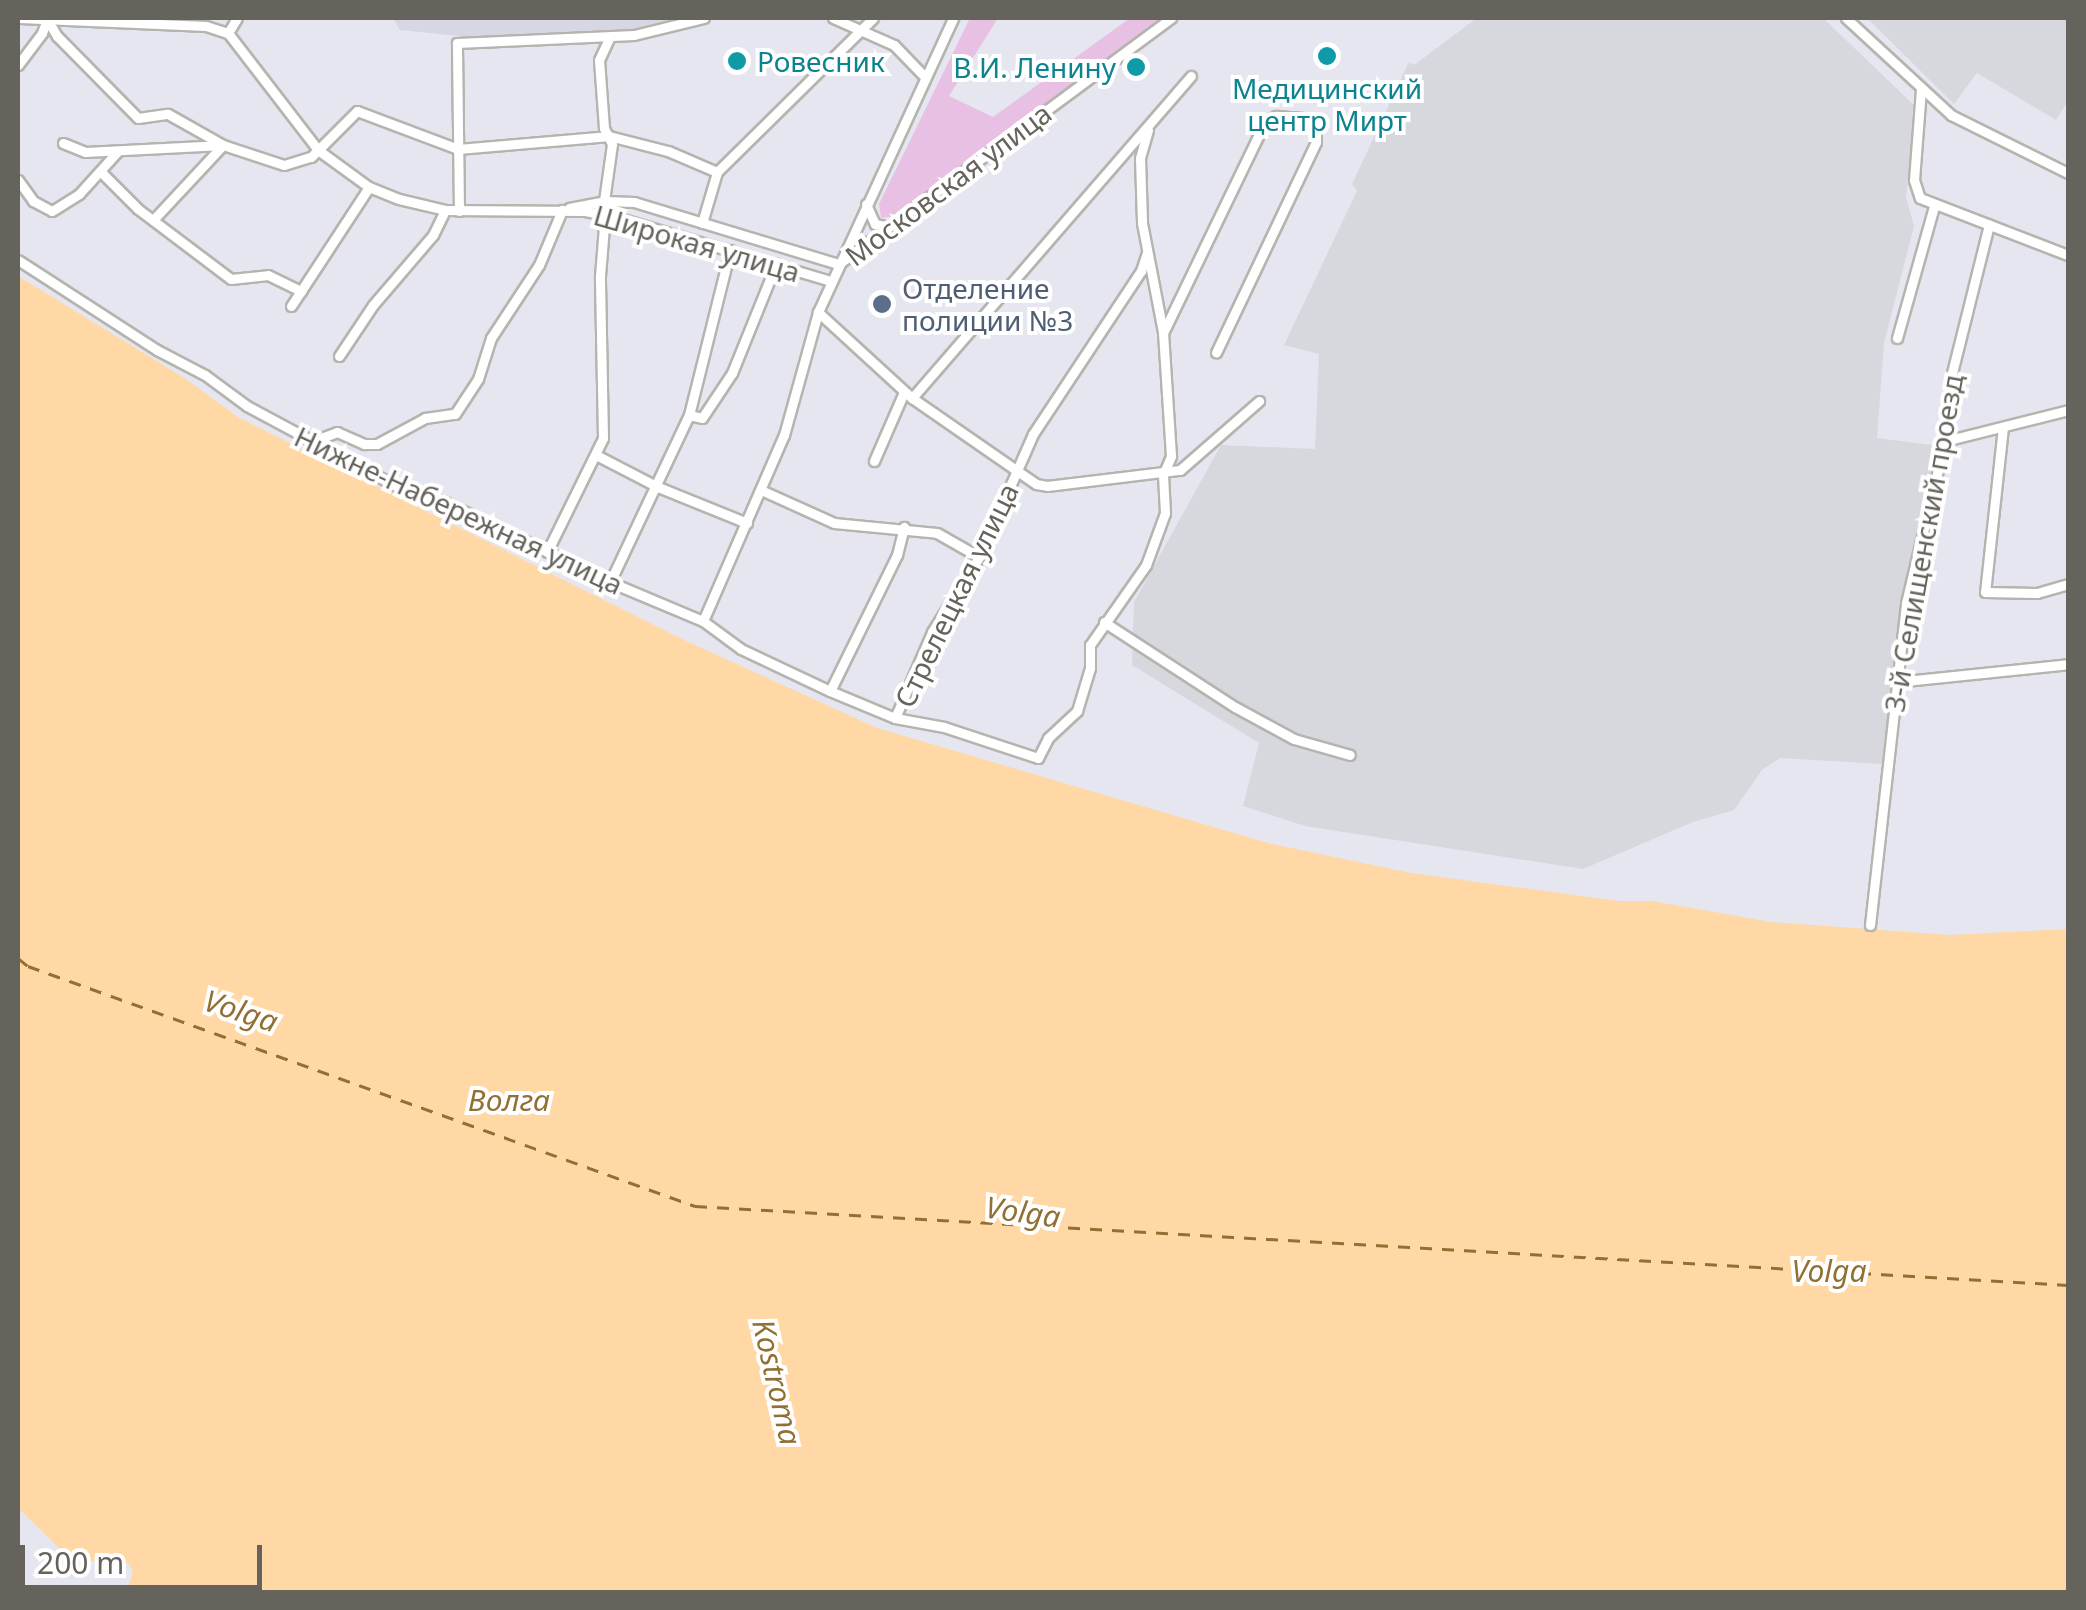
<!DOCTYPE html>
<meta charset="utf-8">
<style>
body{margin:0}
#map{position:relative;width:2086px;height:1610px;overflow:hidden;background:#e5e6f0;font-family:"Noto Sans",sans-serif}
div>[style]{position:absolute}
.industrial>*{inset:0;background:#d7d8de}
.education>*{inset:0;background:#d6d7e2}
.green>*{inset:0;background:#e8c0e3}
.water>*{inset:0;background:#ffd8a6}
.ferry>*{height:2.5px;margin-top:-1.25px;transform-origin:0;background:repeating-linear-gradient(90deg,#927033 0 12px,transparent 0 22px)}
.roads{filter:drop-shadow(2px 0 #b5b4ae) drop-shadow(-2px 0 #b5b4ae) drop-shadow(0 2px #b5b4ae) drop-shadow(0 -2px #b5b4ae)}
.minor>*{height:9px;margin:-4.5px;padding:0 4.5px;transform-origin:4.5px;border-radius:4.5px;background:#fff}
.dots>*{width:28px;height:28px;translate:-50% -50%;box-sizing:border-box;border:5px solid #fff;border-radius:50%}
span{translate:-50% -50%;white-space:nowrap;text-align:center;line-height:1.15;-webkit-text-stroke:8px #fff;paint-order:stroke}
.culture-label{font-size:28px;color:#0d838f}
.left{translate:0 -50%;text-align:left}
.right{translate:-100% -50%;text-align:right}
.street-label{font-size:28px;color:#66635d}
.service-label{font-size:28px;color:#4e5e75}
.water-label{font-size:30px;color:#927033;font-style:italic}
.frame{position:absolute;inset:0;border:20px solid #66635d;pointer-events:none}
.scale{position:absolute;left:20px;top:1545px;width:242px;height:45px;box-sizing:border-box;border:5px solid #66635d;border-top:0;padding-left:12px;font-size:30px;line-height:35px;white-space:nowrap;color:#66635d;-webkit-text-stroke:8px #fff;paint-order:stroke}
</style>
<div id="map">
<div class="industrial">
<i style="clip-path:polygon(1477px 18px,1823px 18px,1917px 108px,1906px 197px,1914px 226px,1884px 343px,1877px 438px,1939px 446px,1903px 602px,1882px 764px,1780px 758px,1762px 770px,1734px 810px,1693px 822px,1583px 869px,1305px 826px,1243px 806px,1259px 743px,1132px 665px,1134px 602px,1221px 445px,1315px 449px,1319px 354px,1284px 345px,1357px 191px,1352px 184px,1409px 62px,1414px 65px)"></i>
<i style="clip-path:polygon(1867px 18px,2068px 18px,2068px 101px,2056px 120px,1977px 73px,1954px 104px)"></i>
</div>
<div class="education">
<i style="clip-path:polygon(385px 18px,669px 18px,669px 20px,633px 29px,468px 37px,400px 30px,394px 20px)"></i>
</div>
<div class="green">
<i style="clip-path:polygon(970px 18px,998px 18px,949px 96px,993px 117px,1130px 18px,1163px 18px,895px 216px,881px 218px,879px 204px)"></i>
</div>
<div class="water">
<i style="clip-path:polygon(18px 276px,186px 379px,238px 417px,682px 639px,877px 728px,1268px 843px,1411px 873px,1619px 901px,1652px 901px,1771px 922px,1950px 935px,2068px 929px,2068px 1592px,127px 1592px,133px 1571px,128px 1563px,71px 1560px,18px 1508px)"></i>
</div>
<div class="ferry">
<i style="left:18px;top:958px;width:13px;rotate:39deg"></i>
<i style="left:28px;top:966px;width:709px;rotate:19.79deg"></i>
<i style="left:695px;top:1206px;width:1375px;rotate:3.29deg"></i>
</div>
<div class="roads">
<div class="minor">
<i style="left:20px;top:18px;width:186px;rotate:2.5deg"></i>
<i style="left:206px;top:26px;width:23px;rotate:18deg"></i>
<i style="left:228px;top:33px;width:148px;rotate:52.4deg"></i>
<i style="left:318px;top:150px;width:63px;rotate:36deg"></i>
<i style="left:369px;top:187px;width:32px;rotate:22deg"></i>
<i style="left:399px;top:199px;width:47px;rotate:13.4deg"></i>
<i style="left:445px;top:210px;width:140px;rotate:0.4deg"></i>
<i style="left:585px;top:211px;width:32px;rotate:11deg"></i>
<i style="left:616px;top:217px;width:224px;rotate:16.6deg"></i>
<i style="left:833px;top:18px;width:67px;rotate:23.9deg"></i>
<i style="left:894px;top:45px;width:45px;rotate:45.9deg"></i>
<i style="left:1846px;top:18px;width:143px;rotate:42.7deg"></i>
<i style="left:1951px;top:115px;width:131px;rotate:26.4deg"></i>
<i style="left:47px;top:19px;width:20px;rotate:60deg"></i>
<i style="left:57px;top:36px;width:115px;rotate:45.4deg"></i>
<i style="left:138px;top:118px;width:30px;rotate:-8deg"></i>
<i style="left:168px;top:114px;width:63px;rotate:29.4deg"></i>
<i style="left:223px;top:145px;width:64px;rotate:18.2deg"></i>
<i style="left:284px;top:165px;width:28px;rotate:-17deg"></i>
<i style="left:311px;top:157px;width:65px;rotate:-45deg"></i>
<i style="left:357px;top:111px;width:108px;rotate:20.6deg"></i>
<i style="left:458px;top:149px;width:152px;rotate:-4.9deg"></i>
<i style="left:609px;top:136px;width:61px;rotate:14.3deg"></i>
<i style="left:668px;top:151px;width:53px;rotate:23.2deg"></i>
<i style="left:228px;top:33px;width:17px;rotate:-59deg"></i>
<i style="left:18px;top:65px;width:40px;rotate:-53deg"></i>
<i style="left:42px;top:33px;width:15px;rotate:-70deg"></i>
<i style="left:1921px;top:89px;width:91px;rotate:94.4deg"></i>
<i style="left:1914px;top:180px;width:19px;rotate:72deg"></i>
<i style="left:1920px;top:198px;width:159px;rotate:21.1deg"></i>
<i style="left:1148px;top:130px;width:29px;rotate:106deg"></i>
<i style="left:1140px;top:158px;width:65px;rotate:88.2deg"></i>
<i style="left:1142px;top:223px;width:111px;rotate:79.1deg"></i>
<i style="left:63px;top:143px;width:24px;rotate:22deg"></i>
<i style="left:85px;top:152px;width:138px;rotate:-2.9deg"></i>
<i style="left:101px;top:172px;width:52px;rotate:45deg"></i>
<i style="left:138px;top:209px;width:116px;rotate:37deg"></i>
<i style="left:231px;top:279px;width:37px;rotate:-6deg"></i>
<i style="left:268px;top:275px;width:37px;rotate:26deg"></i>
<i style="left:301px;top:291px;width:124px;rotate:-56.8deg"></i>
<i style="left:18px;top:180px;width:26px;rotate:54deg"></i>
<i style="left:33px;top:201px;width:21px;rotate:28deg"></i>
<i style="left:52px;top:211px;width:32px;rotate:-32deg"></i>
<i style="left:79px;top:194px;width:57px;rotate:-47.9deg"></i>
<i style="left:604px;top:201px;width:58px;rotate:-82deg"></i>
<i style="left:612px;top:144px;width:18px;rotate:-117deg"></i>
<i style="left:604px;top:128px;width:68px;rotate:-94.2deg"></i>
<i style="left:599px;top:60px;width:26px;rotate:-65deg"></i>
<i style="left:866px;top:204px;width:22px;rotate:66deg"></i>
<i style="left:875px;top:224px;width:15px;rotate:11deg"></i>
<i style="left:569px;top:208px;width:36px;rotate:-11deg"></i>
<i style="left:604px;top:201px;width:30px;rotate:2deg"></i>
<i style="left:634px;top:202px;width:213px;rotate:16.9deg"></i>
<i style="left:459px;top:211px;width:168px;rotate:-90.7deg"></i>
<i style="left:457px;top:43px;width:177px;rotate:-2.6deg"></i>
<i style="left:634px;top:35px;width:72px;rotate:-13.7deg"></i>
<i style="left:153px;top:220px;width:100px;rotate:-47deg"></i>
<i style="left:702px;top:223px;width:53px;rotate:-73.6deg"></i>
<i style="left:717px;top:172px;width:219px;rotate:-44.6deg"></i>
<i style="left:18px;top:260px;width:166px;rotate:32.9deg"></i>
<i style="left:157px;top:350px;width:54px;rotate:27.5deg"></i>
<i style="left:205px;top:375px;width:52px;rotate:36.4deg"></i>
<i style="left:247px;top:406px;width:184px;rotate:28.2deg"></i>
<i style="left:409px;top:493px;width:37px;rotate:14deg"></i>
<i style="left:445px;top:502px;width:183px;rotate:25.9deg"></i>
<i style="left:610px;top:582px;width:101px;rotate:22.8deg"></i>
<i style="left:703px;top:621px;width:47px;rotate:36.4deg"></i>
<i style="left:741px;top:649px;width:98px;rotate:25.3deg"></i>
<i style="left:830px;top:691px;width:70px;rotate:22.6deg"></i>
<i style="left:895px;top:718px;width:50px;rotate:10.4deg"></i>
<i style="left:944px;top:727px;width:99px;rotate:18.3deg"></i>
<i style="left:1038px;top:758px;width:22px;rotate:-63deg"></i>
<i style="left:1048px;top:738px;width:40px;rotate:-43deg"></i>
<i style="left:1077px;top:711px;width:45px;rotate:-73.2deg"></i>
<i style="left:1090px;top:668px;width:23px;rotate:-90deg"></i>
<i style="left:1090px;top:645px;width:98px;rotate:-55deg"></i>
<i style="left:1146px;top:565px;width:55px;rotate:-69.9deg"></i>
<i style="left:1165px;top:513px;width:38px;rotate:-93deg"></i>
<i style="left:1163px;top:475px;width:21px;rotate:-67deg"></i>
<i style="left:1171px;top:456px;width:123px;rotate:-93.7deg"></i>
<i style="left:1163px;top:333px;width:234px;rotate:-64.2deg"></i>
<i style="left:1265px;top:122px;width:13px;rotate:-29deg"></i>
<i style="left:1276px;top:116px;width:40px;rotate:4.3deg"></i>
<i style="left:1316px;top:119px;width:23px;rotate:90deg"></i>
<i style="left:1316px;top:142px;width:233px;rotate:115.4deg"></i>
<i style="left:840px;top:263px;width:412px;rotate:-36.5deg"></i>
<i style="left:291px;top:306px;width:18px;rotate:-56deg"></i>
<i style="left:818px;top:312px;width:127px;rotate:42.5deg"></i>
<i style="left:912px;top:398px;width:151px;rotate:34.7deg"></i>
<i style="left:1036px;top:484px;width:11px;rotate:10deg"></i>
<i style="left:1047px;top:486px;width:134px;rotate:-6.9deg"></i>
<i style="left:1180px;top:470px;width:105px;rotate:-41.1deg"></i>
<i style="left:1897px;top:338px;width:137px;rotate:-74.3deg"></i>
<i style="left:339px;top:356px;width:61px;rotate:-56.3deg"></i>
<i style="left:373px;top:305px;width:92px;rotate:-49.4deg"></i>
<i style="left:433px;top:235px;width:28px;rotate:-64deg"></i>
<i style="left:912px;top:398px;width:426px;rotate:-49.1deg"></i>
<i style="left:689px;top:415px;width:13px;rotate:13deg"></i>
<i style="left:702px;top:418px;width:54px;rotate:-56.3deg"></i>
<i style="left:732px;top:373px;width:118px;rotate:-68deg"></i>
<i style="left:2003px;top:427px;width:166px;rotate:96.2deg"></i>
<i style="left:1985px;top:592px;width:52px;rotate:1.1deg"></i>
<i style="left:2037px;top:593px;width:32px;rotate:-16deg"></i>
<i style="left:1945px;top:441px;width:127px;rotate:-14.1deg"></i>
<i style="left:317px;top:447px;width:12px;rotate:-55deg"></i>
<i style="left:324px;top:437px;width:14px;rotate:-21deg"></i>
<i style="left:337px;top:432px;width:30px;rotate:24deg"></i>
<i style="left:364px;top:444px;width:13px"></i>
<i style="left:377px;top:444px;width:55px;rotate:-28.4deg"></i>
<i style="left:425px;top:418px;width:30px;rotate:-8deg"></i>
<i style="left:455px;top:414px;width:42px;rotate:-56.7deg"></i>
<i style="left:478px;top:379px;width:43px;rotate:-72.4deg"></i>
<i style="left:491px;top:338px;width:87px;rotate:-56.7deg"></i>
<i style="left:539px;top:265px;width:60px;rotate:-67.3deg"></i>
<i style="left:598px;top:456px;width:68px;rotate:27.3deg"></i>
<i style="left:658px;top:487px;width:96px;rotate:22deg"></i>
<i style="left:874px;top:461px;width:75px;rotate:-66.5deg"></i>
<i style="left:761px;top:490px;width:80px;rotate:24.3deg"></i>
<i style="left:834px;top:523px;width:103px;rotate:5.5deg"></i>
<i style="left:937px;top:533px;width:48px;rotate:29.7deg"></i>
<i style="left:547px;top:552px;width:127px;rotate:-63.8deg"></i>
<i style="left:603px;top:438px;width:162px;rotate:-91.1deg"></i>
<i style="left:600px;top:276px;width:62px;rotate:-85.4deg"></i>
<i style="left:610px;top:582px;width:185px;rotate:-64.7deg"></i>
<i style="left:689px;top:415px;width:170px;rotate:-76deg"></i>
<i style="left:703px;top:621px;width:203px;rotate:-66.5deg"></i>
<i style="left:784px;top:435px;width:128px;rotate:-74.5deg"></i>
<i style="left:818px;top:312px;width:324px;rotate:-65.3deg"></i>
<i style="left:1104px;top:622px;width:156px;rotate:33deg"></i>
<i style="left:1235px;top:707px;width:67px;rotate:28.5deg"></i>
<i style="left:1294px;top:739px;width:58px;rotate:15.9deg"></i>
<i style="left:1895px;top:682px;width:174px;rotate:-5.9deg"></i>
<i style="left:830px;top:691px;width:152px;rotate:-63.8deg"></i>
<i style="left:897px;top:555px;width:29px;rotate:-76deg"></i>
<i style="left:895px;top:718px;width:94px;rotate:-66.7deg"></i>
<i style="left:932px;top:632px;width:89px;rotate:-57.9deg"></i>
<i style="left:979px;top:557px;width:134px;rotate:-66.3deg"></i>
<i style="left:1033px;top:434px;width:196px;rotate:-56.5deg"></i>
<i style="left:1141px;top:271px;width:19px;rotate:-72deg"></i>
<i style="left:1870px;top:925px;width:324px;rotate:-83.6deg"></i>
<i style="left:1906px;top:603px;width:167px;rotate:-76.5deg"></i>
<i style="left:1945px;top:441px;width:68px;rotate:-84.1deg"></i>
<i style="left:1952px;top:373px;width:153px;rotate:-76deg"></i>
</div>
</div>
<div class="dots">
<i style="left:1327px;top:56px;background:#0f9aa8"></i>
<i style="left:737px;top:61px;background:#0f9aa8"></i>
<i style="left:1136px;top:67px;background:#0f9aa8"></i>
<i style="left:882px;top:304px;background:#5c6f8a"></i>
</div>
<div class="culture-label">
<span class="left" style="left:757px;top:61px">Ровесник</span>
<span class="right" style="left:1116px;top:67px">В.И. Ленину</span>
<span style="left:1327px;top:104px">Медицинский<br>центр Мирт</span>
</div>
<div class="street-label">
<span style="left:948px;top:184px;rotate:-37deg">Московская улица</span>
<span style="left:697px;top:243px;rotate:16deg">Широкая улица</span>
<span style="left:459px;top:510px;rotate:25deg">Нижне-Набережная улица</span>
<span style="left:1923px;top:543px;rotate:-80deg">3-й Селищенский проезд</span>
<span style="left:956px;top:595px;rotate:-64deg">Стрелецкая улица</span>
</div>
<div class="service-label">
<span class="left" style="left:902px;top:304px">Отделение<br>полиции №3</span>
</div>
<div class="water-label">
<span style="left:241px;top:1011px;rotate:18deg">Volga</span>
<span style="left:509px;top:1100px">Волга</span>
<span style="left:1023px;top:1212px;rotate:8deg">Volga</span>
<span style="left:1829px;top:1271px">Volga</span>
<span style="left:777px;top:1382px;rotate:77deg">Kostroma</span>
</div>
<div class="frame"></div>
<div class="scale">200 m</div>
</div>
